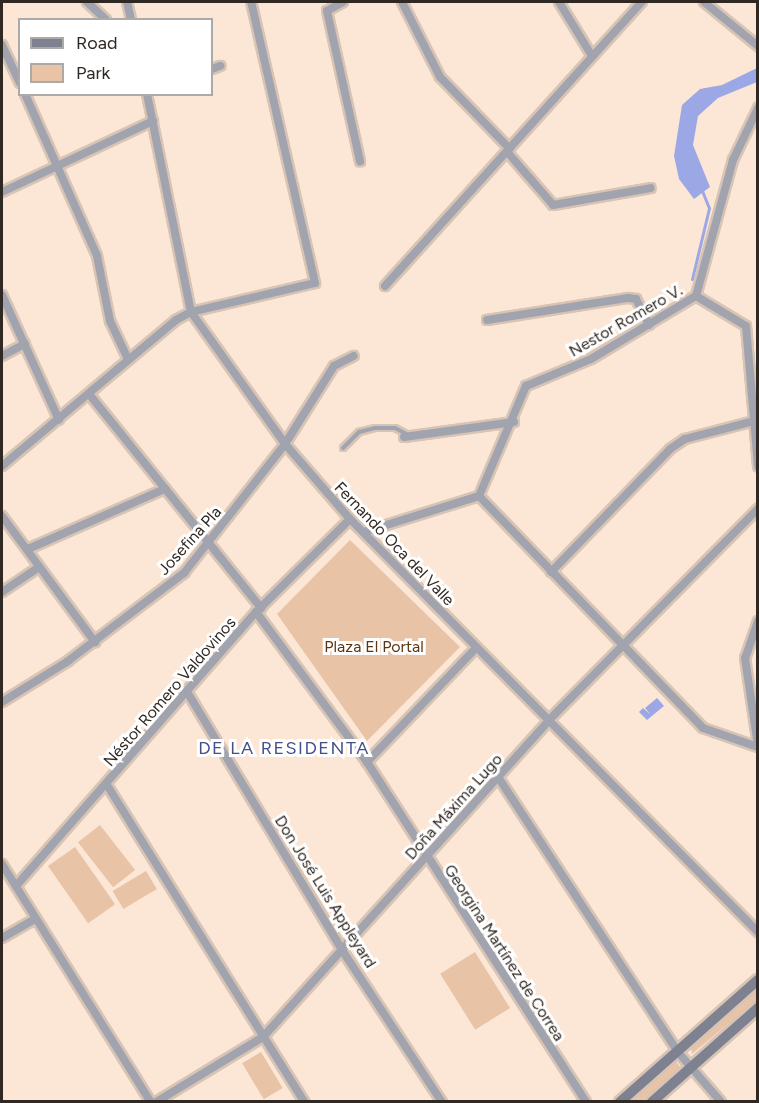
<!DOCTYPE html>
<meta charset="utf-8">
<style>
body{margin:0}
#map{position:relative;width:759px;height:1103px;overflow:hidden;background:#fce6d5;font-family:Figtree,sans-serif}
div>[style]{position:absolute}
.green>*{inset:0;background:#e9c3a6;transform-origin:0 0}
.water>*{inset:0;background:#9ca8e5}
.stream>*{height:3px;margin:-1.5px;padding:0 1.5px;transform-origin:1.5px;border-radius:1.5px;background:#9ca8e5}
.roads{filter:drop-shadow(2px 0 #d7c4b5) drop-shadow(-2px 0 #d7c4b5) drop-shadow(0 2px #d7c4b5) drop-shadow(0 -2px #d7c4b5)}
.lane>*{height:4px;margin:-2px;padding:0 2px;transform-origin:2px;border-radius:2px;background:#a1a4ae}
.street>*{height:8px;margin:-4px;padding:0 4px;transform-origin:4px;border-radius:4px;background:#a1a4ae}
.secondary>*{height:10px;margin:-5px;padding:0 5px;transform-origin:5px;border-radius:5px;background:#7e8190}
span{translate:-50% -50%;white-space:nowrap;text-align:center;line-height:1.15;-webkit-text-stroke:6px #fff;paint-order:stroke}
.street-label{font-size:16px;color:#302822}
.park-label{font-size:16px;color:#5b3513}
.neighbourhood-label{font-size:18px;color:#454f8c;letter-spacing:1.5px}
.frame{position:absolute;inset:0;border:3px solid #302822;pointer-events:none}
.legend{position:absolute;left:18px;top:18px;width:195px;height:78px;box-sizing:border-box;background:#fff;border:2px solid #aca9a7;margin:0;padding:8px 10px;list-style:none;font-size:18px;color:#302822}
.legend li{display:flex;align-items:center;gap:12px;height:30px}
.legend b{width:30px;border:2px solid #aca9a7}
</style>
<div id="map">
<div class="green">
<i style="clip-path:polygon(350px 540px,460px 647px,367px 741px,277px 614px)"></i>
<i style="left:100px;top:825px;width:57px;height:28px;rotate:52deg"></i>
<i style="left:75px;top:847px;width:70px;height:33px;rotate:55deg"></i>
<i style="left:146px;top:871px;width:21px;height:39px;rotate:59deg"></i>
<i style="left:475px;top:952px;width:66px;height:41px;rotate:58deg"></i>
<i style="clip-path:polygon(752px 992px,757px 992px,757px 1000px,692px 1054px,691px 1046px)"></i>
<i style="left:261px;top:1052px;width:42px;height:22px;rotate:59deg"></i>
<i style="clip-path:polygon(675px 1060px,681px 1068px,643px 1101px,628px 1102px)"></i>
</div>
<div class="water">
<i style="clip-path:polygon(757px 68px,757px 82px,718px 98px,698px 116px,693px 145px,710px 187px,694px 199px,679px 179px,674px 156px,682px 105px,700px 89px,722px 85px)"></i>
<i style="clip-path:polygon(657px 698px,664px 706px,647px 720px,639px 712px,643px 708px,650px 714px,645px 708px)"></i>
</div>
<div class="stream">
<i style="left:692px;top:279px;width:73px;rotate:-76.5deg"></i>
<i style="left:709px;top:208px;width:18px;rotate:-112deg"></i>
</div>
<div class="roads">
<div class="lane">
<i style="left:343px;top:448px;width:23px;rotate:-45deg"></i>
<i style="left:359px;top:432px;width:16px;rotate:-14deg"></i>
<i style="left:375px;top:428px;width:20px"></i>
<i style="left:395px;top:428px;width:15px;rotate:28deg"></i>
</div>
<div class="street">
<i style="left:87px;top:2px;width:26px;rotate:43deg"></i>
<i style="left:127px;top:2px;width:18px;rotate:77deg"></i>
<i style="left:343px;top:2px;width:18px;rotate:151deg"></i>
<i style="left:327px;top:11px;width:154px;rotate:77.6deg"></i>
<i style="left:402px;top:2px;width:84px;rotate:63.1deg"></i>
<i style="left:440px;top:77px;width:100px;rotate:45.8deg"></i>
<i style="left:559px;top:2px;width:63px;rotate:58.6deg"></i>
<i style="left:704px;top:2px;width:70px;rotate:39.2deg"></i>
<i style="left:2px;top:45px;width:42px;rotate:64.7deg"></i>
<i style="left:212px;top:69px;width:9px;rotate:-21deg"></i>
<i style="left:25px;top:94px;width:177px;rotate:66deg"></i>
<i style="left:97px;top:256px;width:66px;rotate:78.7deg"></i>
<i style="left:110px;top:321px;width:42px;rotate:64.7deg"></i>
<i style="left:147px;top:94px;width:222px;rotate:78.6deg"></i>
<i style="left:191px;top:312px;width:162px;rotate:54.5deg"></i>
<i style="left:285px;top:444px;width:99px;rotate:49.1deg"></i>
<i style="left:350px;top:519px;width:581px;rotate:45.35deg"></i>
<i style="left:509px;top:154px;width:67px;rotate:49.2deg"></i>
<i style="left:553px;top:205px;width:99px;rotate:-9.8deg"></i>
<i style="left:2px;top:192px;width:167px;rotate:-25.2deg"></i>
<i style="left:385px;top:286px;width:383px;rotate:-47.9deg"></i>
<i style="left:2px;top:295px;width:137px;rotate:65.5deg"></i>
<i style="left:696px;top:296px;width:58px;rotate:31deg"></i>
<i style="left:746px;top:326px;width:141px;rotate:85.1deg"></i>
<i style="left:696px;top:296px;width:141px;rotate:-74.8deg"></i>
<i style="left:733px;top:160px;width:58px;rotate:-64.3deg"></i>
<i style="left:487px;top:320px;width:143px;rotate:-8.9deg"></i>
<i style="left:628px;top:298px;width:8px;rotate:7deg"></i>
<i style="left:636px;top:299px;width:29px;rotate:63deg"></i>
<i style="left:2px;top:356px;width:26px;rotate:-28deg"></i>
<i style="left:89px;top:394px;width:275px;rotate:51.2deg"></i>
<i style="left:404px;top:437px;width:111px;rotate:-7.8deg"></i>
<i style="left:2px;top:466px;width:227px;rotate:-40deg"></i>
<i style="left:176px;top:320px;width:17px;rotate:-28deg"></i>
<i style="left:191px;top:312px;width:127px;rotate:-13.2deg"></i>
<i style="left:315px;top:283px;width:288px;rotate:-102.8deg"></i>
<i style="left:479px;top:496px;width:322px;rotate:46deg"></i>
<i style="left:703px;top:728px;width:58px;rotate:19.1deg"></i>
<i style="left:2px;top:516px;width:157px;rotate:53.6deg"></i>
<i style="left:364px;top:532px;width:121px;rotate:-17.4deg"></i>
<i style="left:479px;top:496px;width:120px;rotate:-66.9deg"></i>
<i style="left:526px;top:386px;width:70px;rotate:-22.6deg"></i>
<i style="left:591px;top:359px;width:122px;rotate:-31deg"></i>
<i style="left:28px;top:549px;width:150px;rotate:-23.7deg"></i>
<i style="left:551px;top:572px;width:171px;rotate:-45.9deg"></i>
<i style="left:670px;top:449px;width:18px;rotate:-34deg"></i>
<i style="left:685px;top:439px;width:75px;rotate:-14.6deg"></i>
<i style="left:2px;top:592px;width:45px;rotate:-34deg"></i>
<i style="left:256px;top:612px;width:187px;rotate:53.5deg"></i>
<i style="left:367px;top:762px;width:404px;rotate:57.2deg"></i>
<i style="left:758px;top:621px;width:39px;rotate:109deg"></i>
<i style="left:745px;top:658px;width:89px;rotate:81.6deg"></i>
<i style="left:189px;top:695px;width:297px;rotate:59deg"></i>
<i style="left:342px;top:950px;width:182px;rotate:56.7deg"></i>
<i style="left:2px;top:702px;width:78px;rotate:-31.8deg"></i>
<i style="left:68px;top:661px;width:146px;rotate:-37.2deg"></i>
<i style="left:184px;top:573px;width:164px;rotate:-51.9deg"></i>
<i style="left:285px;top:444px;width:92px;rotate:-57.9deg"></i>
<i style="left:334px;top:366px;width:22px;rotate:-27deg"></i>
<i style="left:367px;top:762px;width:156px;rotate:-46.3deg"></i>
<i style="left:498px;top:777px;width:327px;rotate:56.8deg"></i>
<i style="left:677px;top:1051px;width:67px;rotate:49.2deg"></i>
<i style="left:107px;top:785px;width:373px;rotate:58.1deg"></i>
<i style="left:2px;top:864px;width:281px;rotate:58deg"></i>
<i style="left:16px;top:886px;width:364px;rotate:-48.8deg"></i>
<i style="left:256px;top:612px;width:132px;rotate:-44.7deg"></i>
<i style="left:2px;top:938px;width:39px;rotate:-30deg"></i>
<i style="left:156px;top:1102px;width:125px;rotate:-31.3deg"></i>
<i style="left:263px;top:1037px;width:427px;rotate:-47.9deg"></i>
<i style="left:549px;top:720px;width:297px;rotate:-45.3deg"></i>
</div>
<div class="secondary">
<i style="left:620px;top:1102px;width:184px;rotate:-41.5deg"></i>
<i style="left:652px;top:1102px;width:142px;rotate:-41.6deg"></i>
</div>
</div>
<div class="street-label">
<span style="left:626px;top:321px;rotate:-30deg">Nestor Romero V.</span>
<span style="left:190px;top:541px;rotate:-48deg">Josefina Pla</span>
<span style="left:394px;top:544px;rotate:46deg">Fernando Oca del Valle</span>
<span style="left:170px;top:692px;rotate:-49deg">Néstor Romero Valdovinos</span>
<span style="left:454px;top:807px;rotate:-48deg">Doña Máxima Lugo</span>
<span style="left:325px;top:892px;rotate:58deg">Don José Luis Appleyard</span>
<span style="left:504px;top:953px;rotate:57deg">Georgina Martínez de Correa</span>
</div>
<div class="park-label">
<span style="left:374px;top:647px">Plaza El Portal</span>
</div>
<div class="neighbourhood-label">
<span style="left:284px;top:748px">DE LA RESIDENTA</span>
</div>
<div class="frame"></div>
<ul class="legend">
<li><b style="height:8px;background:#7e8190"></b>Road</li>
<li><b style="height:16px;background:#e9c3a6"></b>Park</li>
</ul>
</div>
